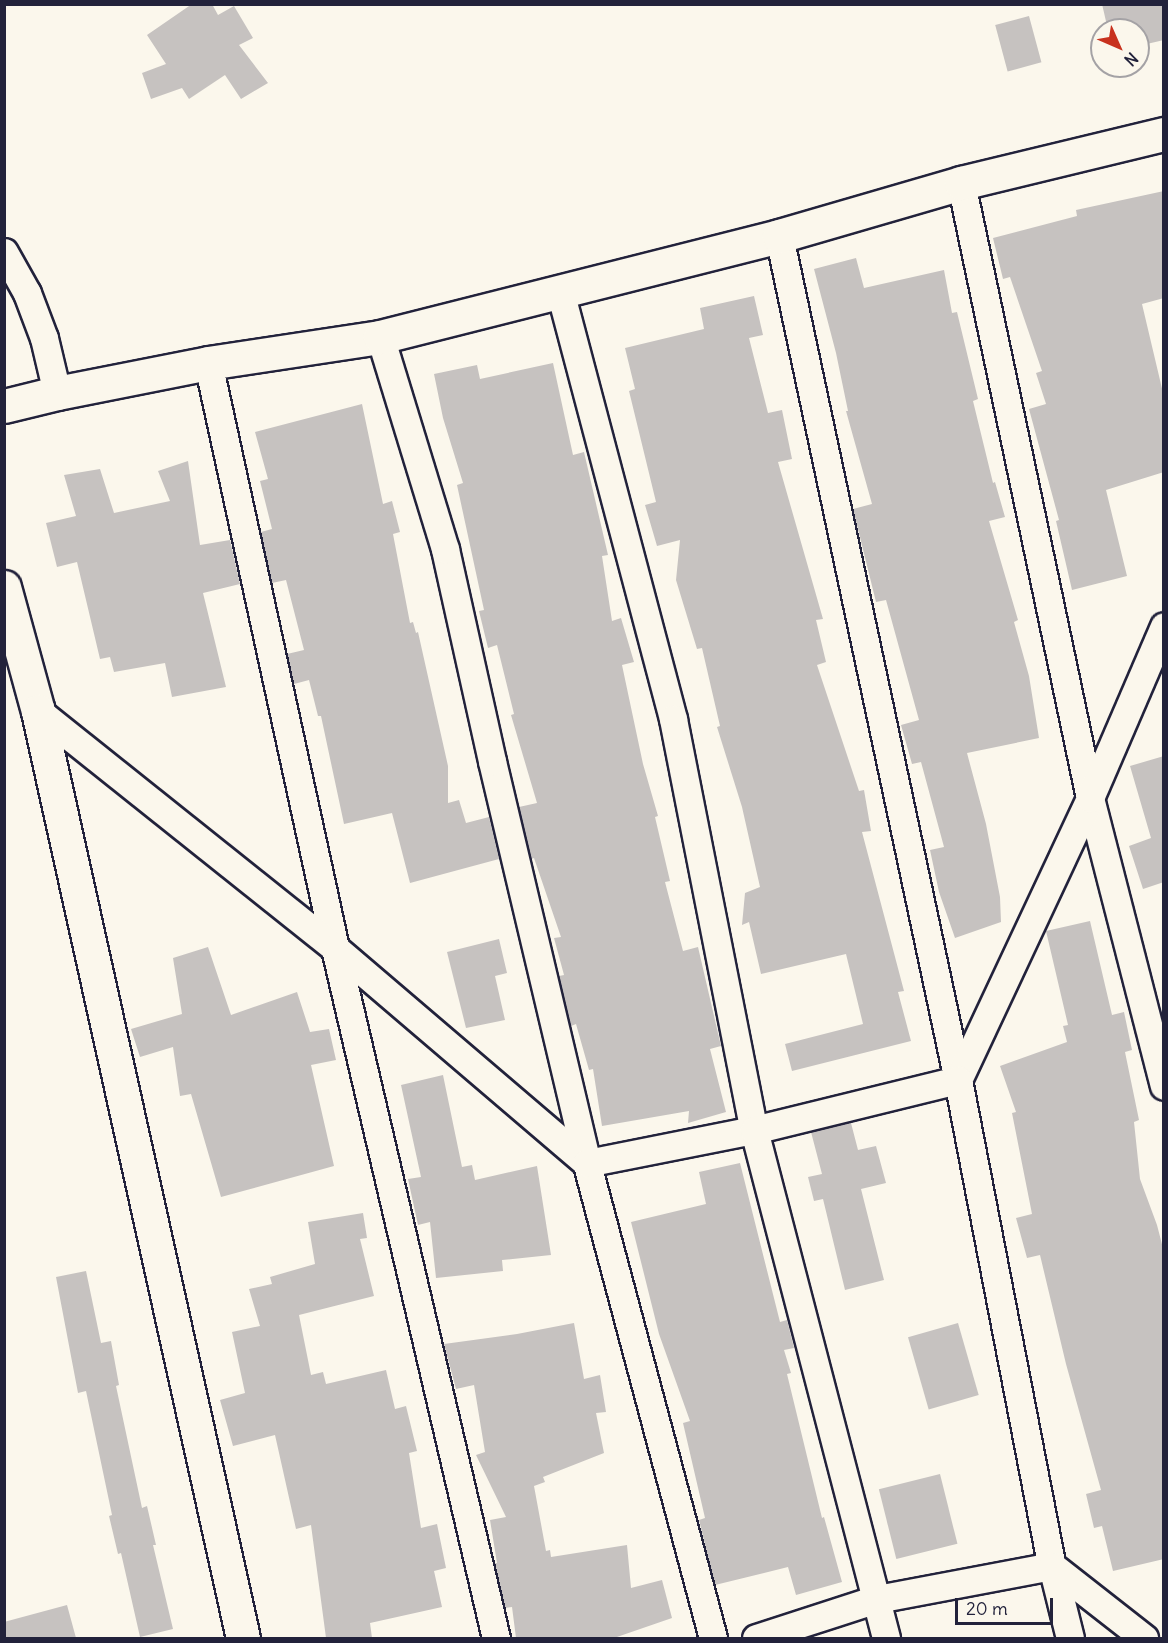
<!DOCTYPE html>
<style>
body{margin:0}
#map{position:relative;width:1168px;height:1643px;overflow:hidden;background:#fbf7ec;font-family:Delius,sans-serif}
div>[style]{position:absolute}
.building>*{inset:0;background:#c6c2c0;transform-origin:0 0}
.roads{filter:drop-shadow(2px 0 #22223b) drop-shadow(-2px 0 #22223b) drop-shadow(0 2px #22223b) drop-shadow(0 -2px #22223b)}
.minor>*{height:27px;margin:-13.5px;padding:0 13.5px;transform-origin:13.5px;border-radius:13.5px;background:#fbf7ec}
.tertiary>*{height:33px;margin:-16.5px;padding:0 16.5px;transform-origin:16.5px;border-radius:16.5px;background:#fbf7ec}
span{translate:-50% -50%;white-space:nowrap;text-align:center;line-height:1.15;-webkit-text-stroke:4.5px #fbf7ec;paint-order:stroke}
.frame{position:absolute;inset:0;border:6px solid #22223b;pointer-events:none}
.north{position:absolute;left:1090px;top:18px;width:60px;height:60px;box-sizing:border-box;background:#fbf7ec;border:2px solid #a4a2a5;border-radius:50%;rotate:135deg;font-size:16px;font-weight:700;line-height:24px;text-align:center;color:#22223b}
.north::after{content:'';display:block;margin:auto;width:21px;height:27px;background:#c8321e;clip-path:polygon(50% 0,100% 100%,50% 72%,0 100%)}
.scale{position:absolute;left:955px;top:1598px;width:98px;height:27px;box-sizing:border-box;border:3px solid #22223b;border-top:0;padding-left:8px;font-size:18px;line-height:21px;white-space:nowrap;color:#22223b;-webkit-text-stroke:4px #fbf7ec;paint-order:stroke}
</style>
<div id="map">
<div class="building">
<i style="clip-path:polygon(192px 4px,212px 4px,218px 15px,234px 6px,253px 38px,239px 45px,268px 83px,241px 99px,225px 75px,189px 99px,182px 88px,151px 99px,142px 73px,166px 64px,147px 35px)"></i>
<i style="clip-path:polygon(1102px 4px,1164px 4px,1164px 40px,1138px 46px,1138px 30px,1108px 30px)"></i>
<i style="left:1029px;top:16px;width:48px;height:35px;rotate:75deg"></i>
<i style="clip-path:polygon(1164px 191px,1164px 298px,1142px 304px,1164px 397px,1164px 472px,1106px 490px,1127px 576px,1072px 590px,1056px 521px,1059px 520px,1029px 409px,1046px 404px,1036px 373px,1042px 371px,1010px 277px,1003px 279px,993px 238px,1077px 216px,1076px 210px)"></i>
<i style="clip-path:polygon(856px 258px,864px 288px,944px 270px,952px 313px,957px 312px,978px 399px,973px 401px,993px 483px,995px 482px,1005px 517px,989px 521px,1018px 620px,1014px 622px,1029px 676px,1039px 738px,967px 753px,986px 824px,1000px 897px,1001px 922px,955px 938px,939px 892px,930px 850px,944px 847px,921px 762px,912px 764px,901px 725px,919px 720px,886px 600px,876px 602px,853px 509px,872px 504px,846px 411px,848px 411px,836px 353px,814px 269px)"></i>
<i style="clip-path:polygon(754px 296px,763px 335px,749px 338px,768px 413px,782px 410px,792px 459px,778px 462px,823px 619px,816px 620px,826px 662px,817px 665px,859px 791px,864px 790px,871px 831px,862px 832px,904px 991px,898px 992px,911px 1041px,792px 1071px,785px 1044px,863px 1024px,846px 954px,761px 974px,749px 922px,742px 925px,745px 893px,760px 887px,742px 807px,717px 727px,720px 726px,702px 648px,697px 649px,676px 580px,680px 540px,657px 546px,645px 505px,656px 502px,629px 391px,635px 389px,625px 348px,704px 329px,700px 308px)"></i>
<i style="clip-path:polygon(553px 363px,573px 455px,584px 452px,608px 555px,602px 556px,612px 621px,621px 618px,634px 662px,622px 665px,643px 764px,658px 816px,655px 817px,670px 881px,665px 882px,683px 951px,698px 947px,721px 1046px,710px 1049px,726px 1112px,688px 1123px,689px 1111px,602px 1126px,593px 1069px,589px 1070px,576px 1024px,571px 1026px,559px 976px,564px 975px,554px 938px,561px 937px,534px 858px,531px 859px,519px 807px,537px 803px,511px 715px,514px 714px,497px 645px,488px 648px,479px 611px,484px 610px,457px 485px,463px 483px,443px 418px,434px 374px,477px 365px,480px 379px)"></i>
<i style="clip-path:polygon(362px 404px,383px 504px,392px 501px,400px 532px,393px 534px,410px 623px,413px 622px,416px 633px,418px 632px,448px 766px,448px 803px,459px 800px,466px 823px,489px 817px,499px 859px,410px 883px,392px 813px,344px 824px,321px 716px,318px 716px,309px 680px,294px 684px,287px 654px,304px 650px,286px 580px,272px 583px,261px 532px,272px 529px,260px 481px,268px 479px,255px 432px)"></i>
<i style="clip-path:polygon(188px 461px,200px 545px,230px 540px,240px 584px,203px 593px,226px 687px,172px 697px,165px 663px,114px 672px,110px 657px,100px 659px,77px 562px,57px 567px,46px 523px,76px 516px,64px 475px,100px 469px,114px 513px,170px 501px,158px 471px)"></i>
<i style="clip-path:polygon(1164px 756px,1164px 882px,1143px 889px,1129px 846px,1151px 838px,1130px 766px)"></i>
<i style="clip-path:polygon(1090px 921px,1112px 1015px,1124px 1012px,1132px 1050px,1125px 1052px,1139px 1120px,1134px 1122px,1140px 1179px,1157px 1225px,1164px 1252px,1164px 1559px,1113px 1571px,1102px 1526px,1094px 1528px,1086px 1494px,1101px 1490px,1066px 1364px,1040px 1255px,1027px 1258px,1016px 1218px,1032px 1214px,1012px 1113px,1016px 1112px,1000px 1066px,1067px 1042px,1063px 1026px,1068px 1025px,1046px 931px)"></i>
<i style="clip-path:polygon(499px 939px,507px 973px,495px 976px,505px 1020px,466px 1028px,447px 952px)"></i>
<i style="clip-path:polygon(208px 947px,231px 1015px,297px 992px,310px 1032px,329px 1029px,336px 1060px,311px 1065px,334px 1166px,221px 1197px,191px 1094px,180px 1096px,173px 1047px,140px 1057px,131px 1029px,182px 1014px,173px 958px)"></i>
<i style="clip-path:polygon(443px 1075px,462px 1167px,472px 1165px,475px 1180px,537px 1166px,551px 1255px,502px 1260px,503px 1271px,436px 1278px,430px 1222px,418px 1225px,408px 1179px,421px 1177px,401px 1085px)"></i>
<i style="clip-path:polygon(851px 1123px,858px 1150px,876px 1146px,886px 1183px,861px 1189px,884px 1280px,845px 1290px,823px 1199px,814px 1201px,808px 1177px,822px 1174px,811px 1132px)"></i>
<i style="clip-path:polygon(740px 1163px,780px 1322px,787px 1320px,794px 1348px,784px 1350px,791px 1373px,787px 1374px,822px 1518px,824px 1517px,842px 1582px,796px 1595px,788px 1567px,715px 1585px,699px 1520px,705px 1518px,683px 1423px,690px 1421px,659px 1334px,631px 1222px,706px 1204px,699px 1172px)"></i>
<i style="clip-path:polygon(363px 1213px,367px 1238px,360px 1239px,374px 1296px,299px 1315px,311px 1375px,323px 1372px,326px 1384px,386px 1370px,395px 1409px,406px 1406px,417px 1451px,409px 1453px,421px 1528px,437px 1524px,446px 1568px,434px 1571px,442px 1607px,370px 1623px,372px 1638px,326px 1638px,311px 1525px,296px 1529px,275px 1435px,233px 1446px,220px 1400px,245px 1393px,232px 1332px,260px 1326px,249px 1289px,272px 1284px,270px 1277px,315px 1264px,308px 1222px)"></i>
<i style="clip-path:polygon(86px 1271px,101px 1343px,111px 1341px,119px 1385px,116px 1386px,142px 1508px,147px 1506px,156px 1545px,153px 1545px,173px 1629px,140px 1637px,121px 1553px,118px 1554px,109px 1516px,112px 1515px,86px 1391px,78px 1393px,56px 1277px)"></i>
<i style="clip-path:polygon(574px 1323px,584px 1379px,600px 1375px,606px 1412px,596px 1413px,604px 1453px,543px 1477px,545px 1482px,534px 1486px,546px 1551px,550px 1550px,551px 1557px,627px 1545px,631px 1588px,662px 1580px,672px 1618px,614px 1638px,516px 1638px,512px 1607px,505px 1608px,495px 1563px,497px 1563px,490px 1520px,506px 1517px,476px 1455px,485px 1452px,474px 1385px,456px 1389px,444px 1344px,517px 1334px)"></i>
<i style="left:958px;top:1323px;width:75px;height:52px;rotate:74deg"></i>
<i style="left:940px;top:1474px;width:72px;height:63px;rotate:76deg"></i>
<i style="clip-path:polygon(67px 1605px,76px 1638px,4px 1638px,4px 1622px)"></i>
</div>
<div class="roads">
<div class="minor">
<i style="left:961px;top:183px;width:628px;rotate:78.15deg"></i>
<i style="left:1090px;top:798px;width:297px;rotate:75.6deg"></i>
<i style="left:779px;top:236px;width:863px;rotate:78.03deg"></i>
<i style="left:958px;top:1080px;width:311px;rotate:-64.9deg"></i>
<i style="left:1090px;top:798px;width:187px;rotate:-66.7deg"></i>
<i style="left:4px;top:252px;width:47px;rotate:60.7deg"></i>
<i style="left:27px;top:293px;width:48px;rotate:69.3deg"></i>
<i style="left:44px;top:338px;width:57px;rotate:76.7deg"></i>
<i style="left:560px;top:291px;width:443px;rotate:75.2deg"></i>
<i style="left:673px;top:719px;width:419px;rotate:78.9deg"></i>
<i style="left:754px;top:1130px;width:525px;rotate:75.43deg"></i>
<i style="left:208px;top:363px;width:599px;rotate:77.75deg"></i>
<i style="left:335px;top:948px;width:709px;rotate:76.87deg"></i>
<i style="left:38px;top:711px;width:380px;rotate:38.6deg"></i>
<i style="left:335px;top:948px;width:331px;rotate:40.5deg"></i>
<i style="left:587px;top:1163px;width:413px;rotate:-103.3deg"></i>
<i style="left:492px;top:761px;width:217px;rotate:-102.5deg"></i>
<i style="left:445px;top:549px;width:222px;rotate:-107deg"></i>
<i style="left:713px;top:1638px;width:491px;rotate:-104.9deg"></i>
<i style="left:587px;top:1163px;width:170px;rotate:-11.2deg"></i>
<i style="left:754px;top:1130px;width:210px;rotate:-13.8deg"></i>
<i style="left:958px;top:1080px;width:495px;rotate:79.1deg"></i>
<i style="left:1052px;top:1566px;width:74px;rotate:76deg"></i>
<i style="left:756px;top:1638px;width:127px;rotate:-17.9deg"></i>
<i style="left:877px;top:1599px;width:178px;rotate:-10.7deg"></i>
<i style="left:1052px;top:1566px;width:117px;rotate:38deg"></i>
</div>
<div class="tertiary">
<i style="left:4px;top:406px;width:55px;rotate:-13.8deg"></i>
<i style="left:57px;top:393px;width:154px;rotate:-11.2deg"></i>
<i style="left:208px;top:363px;width:174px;rotate:-8.6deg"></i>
<i style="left:380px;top:337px;width:412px;rotate:-14.2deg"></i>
<i style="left:779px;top:236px;width:190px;rotate:-16.2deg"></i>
<i style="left:961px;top:183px;width:209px;rotate:-13.6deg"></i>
<i style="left:4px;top:587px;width:129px;rotate:74.7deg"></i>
<i style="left:38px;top:711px;width:949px;rotate:77.53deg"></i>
</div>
</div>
<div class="frame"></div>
<div class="north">N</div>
<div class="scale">20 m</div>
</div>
